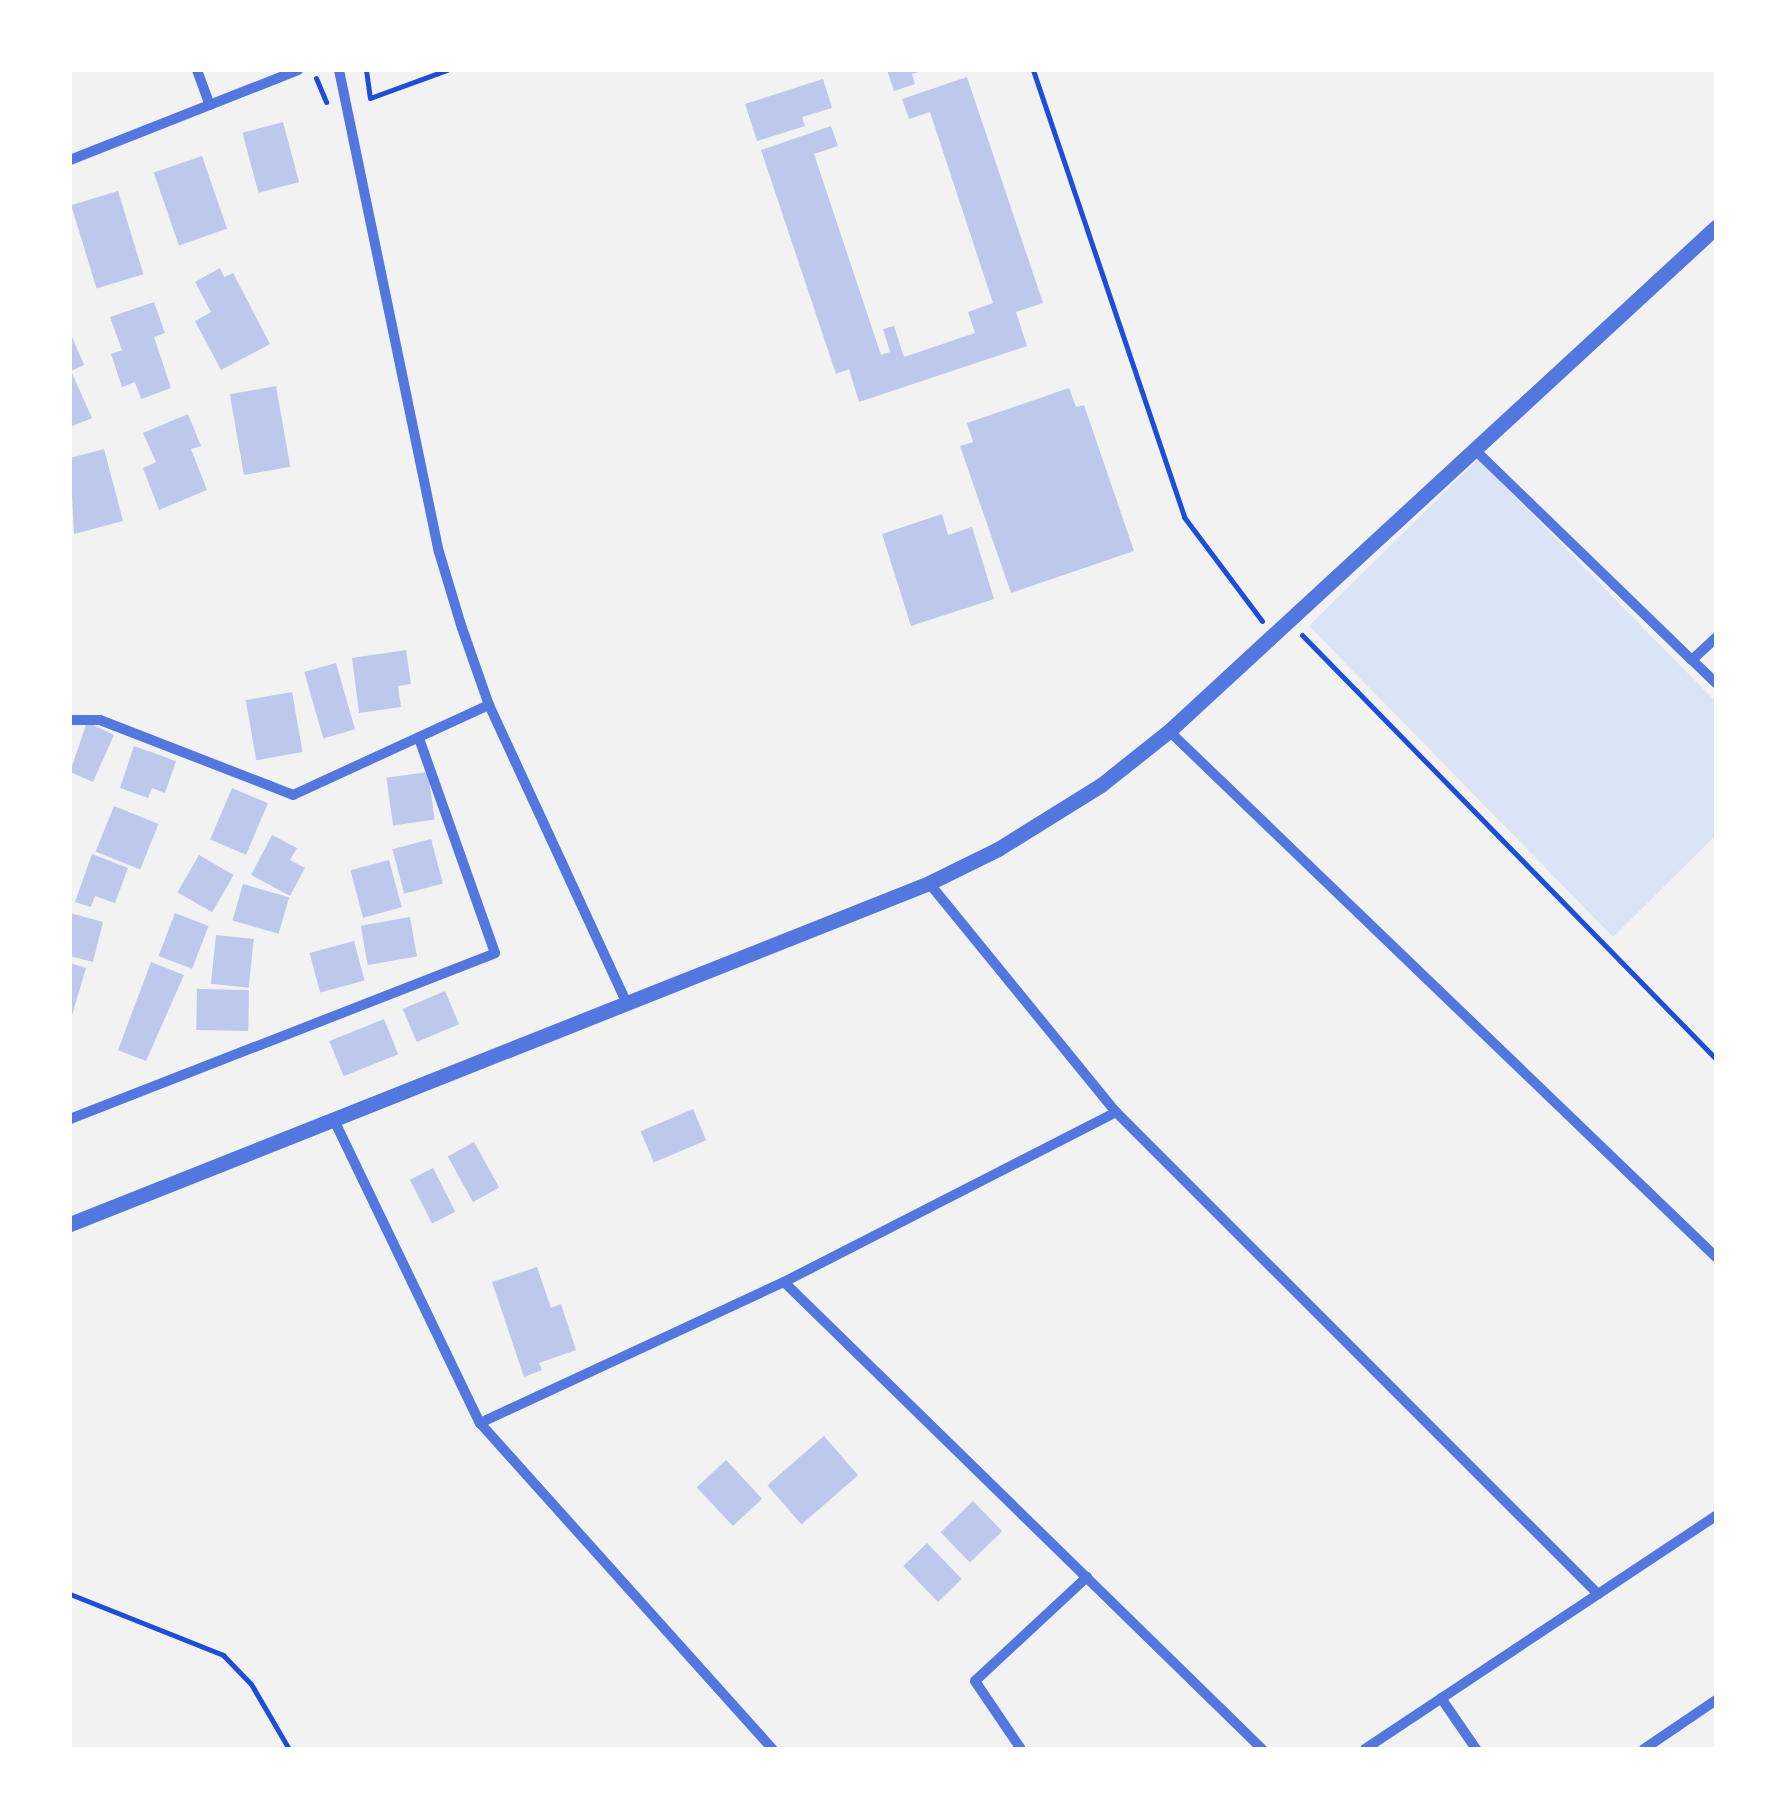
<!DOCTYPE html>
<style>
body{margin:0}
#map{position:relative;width:1786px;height:1819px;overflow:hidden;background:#f2f2f2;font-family:Cabin,sans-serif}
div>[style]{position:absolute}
.green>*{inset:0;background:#dbe4f7}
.building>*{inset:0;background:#bdc9ec;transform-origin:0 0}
.path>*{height:5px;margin:-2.5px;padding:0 2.5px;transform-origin:2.5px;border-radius:2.5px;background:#1d4ed8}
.minor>*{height:10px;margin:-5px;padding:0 5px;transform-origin:5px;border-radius:5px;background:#5277de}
.tertiary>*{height:15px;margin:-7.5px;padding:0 7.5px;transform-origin:7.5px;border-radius:7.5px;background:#5277de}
span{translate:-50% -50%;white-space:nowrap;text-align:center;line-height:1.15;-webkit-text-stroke:10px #fff;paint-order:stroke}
.frame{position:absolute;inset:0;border:72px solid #fff;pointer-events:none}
</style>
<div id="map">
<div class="green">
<i style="clip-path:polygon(1478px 459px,1716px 702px,1716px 835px,1613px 937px,1309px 626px)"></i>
</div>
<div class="building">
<i style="clip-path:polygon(887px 70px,922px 70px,922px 71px,912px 74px,915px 84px,894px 91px)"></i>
<i style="clip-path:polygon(967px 77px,1043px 303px,1016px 312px,1027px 346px,859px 402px,849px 369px,836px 374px,761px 150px,831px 126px,838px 146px,814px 154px,881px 355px,890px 352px,883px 329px,894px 326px,904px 357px,975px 333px,968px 312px,993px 303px,930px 112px,909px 119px,902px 99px)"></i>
<i style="clip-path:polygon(823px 79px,832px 108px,802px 117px,805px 126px,757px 141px,745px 104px)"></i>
<i style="left:283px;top:122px;width:62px;height:42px;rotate:75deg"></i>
<i style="left:202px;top:156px;width:77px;height:51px;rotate:71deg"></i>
<i style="left:118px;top:191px;width:87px;height:49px;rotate:73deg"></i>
<i style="clip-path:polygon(220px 268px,224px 277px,233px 273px,270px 344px,221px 370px,195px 321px,211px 312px,195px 282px)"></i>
<i style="clip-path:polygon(154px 302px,165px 333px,154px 337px,171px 388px,141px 399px,135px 382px,122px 387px,111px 354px,122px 350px,110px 317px)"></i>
<i style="clip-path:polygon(70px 332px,84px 365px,71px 371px,92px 418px,70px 427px)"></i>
<i style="left:276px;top:386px;width:82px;height:47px;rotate:80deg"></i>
<i style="clip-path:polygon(1069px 388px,1076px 407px,1084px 405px,1134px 551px,1011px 593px,960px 446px,973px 442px,967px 423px)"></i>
<i style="clip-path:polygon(188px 414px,201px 446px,191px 449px,207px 490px,159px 510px,143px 468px,156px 462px,143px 433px)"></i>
<i style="clip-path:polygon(104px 449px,123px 521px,74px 534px,70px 458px)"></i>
<i style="clip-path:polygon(942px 514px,948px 535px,972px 527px,994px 599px,911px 626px,882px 534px)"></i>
<i style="clip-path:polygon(406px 650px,411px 684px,398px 686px,401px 707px,359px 713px,352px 658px)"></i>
<i style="left:336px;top:663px;width:69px;height:33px;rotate:74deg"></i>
<i style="left:292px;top:692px;width:61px;height:47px;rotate:80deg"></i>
<i style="clip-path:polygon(87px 722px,114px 735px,93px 782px,70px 772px)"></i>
<i style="clip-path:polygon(134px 746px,176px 761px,165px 793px,152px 788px,148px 798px,120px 788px)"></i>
<i style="left:428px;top:772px;width:48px;height:42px;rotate:82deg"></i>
<i style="left:232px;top:788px;width:39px;height:56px;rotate:23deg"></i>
<i style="left:114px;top:806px;width:48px;height:49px;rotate:22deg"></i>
<i style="clip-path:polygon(272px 835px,297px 848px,290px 860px,305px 868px,290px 896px,251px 875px)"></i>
<i style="left:431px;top:839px;width:46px;height:40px;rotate:75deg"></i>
<i style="clip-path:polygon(92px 854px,128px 868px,115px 903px,95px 896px,91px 907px,75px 902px)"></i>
<i style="left:199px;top:855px;width:40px;height:43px;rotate:30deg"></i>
<i style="left:389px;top:860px;width:49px;height:40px;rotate:75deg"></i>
<i style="left:243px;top:884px;width:48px;height:38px;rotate:16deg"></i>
<i style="clip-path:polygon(70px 913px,103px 922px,93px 962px,70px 956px)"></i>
<i style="left:175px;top:913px;width:36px;height:46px;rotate:21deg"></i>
<i style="left:410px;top:917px;width:40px;height:50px;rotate:80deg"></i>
<i style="left:216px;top:935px;width:38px;height:49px;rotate:6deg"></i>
<i style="left:354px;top:941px;width:41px;height:46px;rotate:75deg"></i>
<i style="clip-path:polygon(151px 962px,184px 975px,146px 1061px,118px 1050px)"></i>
<i style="clip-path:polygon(70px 963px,86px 968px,71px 1019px,70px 1019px)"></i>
<i style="left:197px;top:989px;width:52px;height:41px;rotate:1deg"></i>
<i style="left:445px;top:991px;width:36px;height:46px;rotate:67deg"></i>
<i style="left:384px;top:1019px;width:38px;height:59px;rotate:68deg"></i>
<i style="left:693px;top:1109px;width:34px;height:57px;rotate:67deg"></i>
<i style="left:474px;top:1142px;width:52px;height:30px;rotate:61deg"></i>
<i style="left:433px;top:1168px;width:49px;height:26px;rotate:63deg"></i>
<i style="clip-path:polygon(537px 1267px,551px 1308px,561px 1304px,576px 1350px,539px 1363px,542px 1370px,524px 1377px,492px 1282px)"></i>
<i style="left:824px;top:1436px;width:52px;height:75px;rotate:49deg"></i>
<i style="left:726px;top:1460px;width:53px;height:40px;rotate:47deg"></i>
<i style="left:973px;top:1501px;width:42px;height:45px;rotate:46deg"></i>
<i style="left:927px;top:1543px;width:50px;height:33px;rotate:46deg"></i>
</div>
<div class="path">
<i style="left:366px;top:70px;width:28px;rotate:82deg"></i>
<i style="left:370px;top:98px;width:82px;rotate:-20deg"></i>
<i style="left:1033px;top:70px;width:472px;rotate:71.3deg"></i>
<i style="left:1184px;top:517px;width:130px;rotate:53.1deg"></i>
<i style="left:316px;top:78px;width:26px;rotate:67deg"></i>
<i style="left:1302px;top:635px;width:593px;rotate:45.68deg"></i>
<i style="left:70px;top:1594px;width:165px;rotate:21.7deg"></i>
<i style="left:223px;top:1655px;width:40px;rotate:46deg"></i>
<i style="left:251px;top:1684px;width:75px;rotate:59.7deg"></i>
</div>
<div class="minor">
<i style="left:197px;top:70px;width:37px;rotate:70deg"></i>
<i style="left:339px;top:70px;width:492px;rotate:78.3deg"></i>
<i style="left:439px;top:552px;width:79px;rotate:73.2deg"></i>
<i style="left:462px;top:628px;width:82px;rotate:70.7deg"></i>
<i style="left:489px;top:705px;width:326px;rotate:65.2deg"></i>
<i style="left:70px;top:160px;width:245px;rotate:-21.5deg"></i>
<i style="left:1474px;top:449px;width:303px;rotate:44.1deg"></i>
<i style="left:1692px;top:660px;width:33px;rotate:-43deg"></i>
<i style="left:1692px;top:660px;width:33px;rotate:44deg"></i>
<i style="left:70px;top:720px;width:30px"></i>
<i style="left:100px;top:720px;width:207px;rotate:21.2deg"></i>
<i style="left:293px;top:795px;width:216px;rotate:-24.7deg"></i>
<i style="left:1169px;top:731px;width:759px;rotate:43.88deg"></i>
<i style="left:929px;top:883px;width:296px;rotate:50.8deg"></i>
<i style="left:1116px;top:1112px;width:682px;rotate:45deg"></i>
<i style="left:333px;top:1118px;width:339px;rotate:64.3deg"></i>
<i style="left:480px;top:1423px;width:438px;rotate:48.1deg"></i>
<i style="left:70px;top:1119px;width:456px;rotate:-21.3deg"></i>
<i style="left:495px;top:953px;width:228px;rotate:-109.5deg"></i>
<i style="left:784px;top:1282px;width:668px;rotate:44.33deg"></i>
<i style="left:480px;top:1423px;width:335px;rotate:-24.9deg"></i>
<i style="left:784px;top:1282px;width:373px;rotate:-27.1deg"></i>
<i style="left:1441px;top:1698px;width:62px;rotate:55.5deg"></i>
<i style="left:1021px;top:1749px;width:82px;rotate:-124.1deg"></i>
<i style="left:975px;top:1681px;width:153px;rotate:-42.9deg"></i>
<i style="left:1365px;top:1749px;width:421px;rotate:-33.6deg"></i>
<i style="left:1644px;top:1749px;width:87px;rotate:-34.2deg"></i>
</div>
<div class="tertiary">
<i style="left:70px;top:1224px;width:924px;rotate:-21.65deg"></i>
<i style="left:929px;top:883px;width:77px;rotate:-26.2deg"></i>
<i style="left:998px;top:849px;width:121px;rotate:-31.9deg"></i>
<i style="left:1101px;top:785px;width:87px;rotate:-38.5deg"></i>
<i style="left:1169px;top:731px;width:744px;rotate:-42.66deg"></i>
</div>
<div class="frame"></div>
</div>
